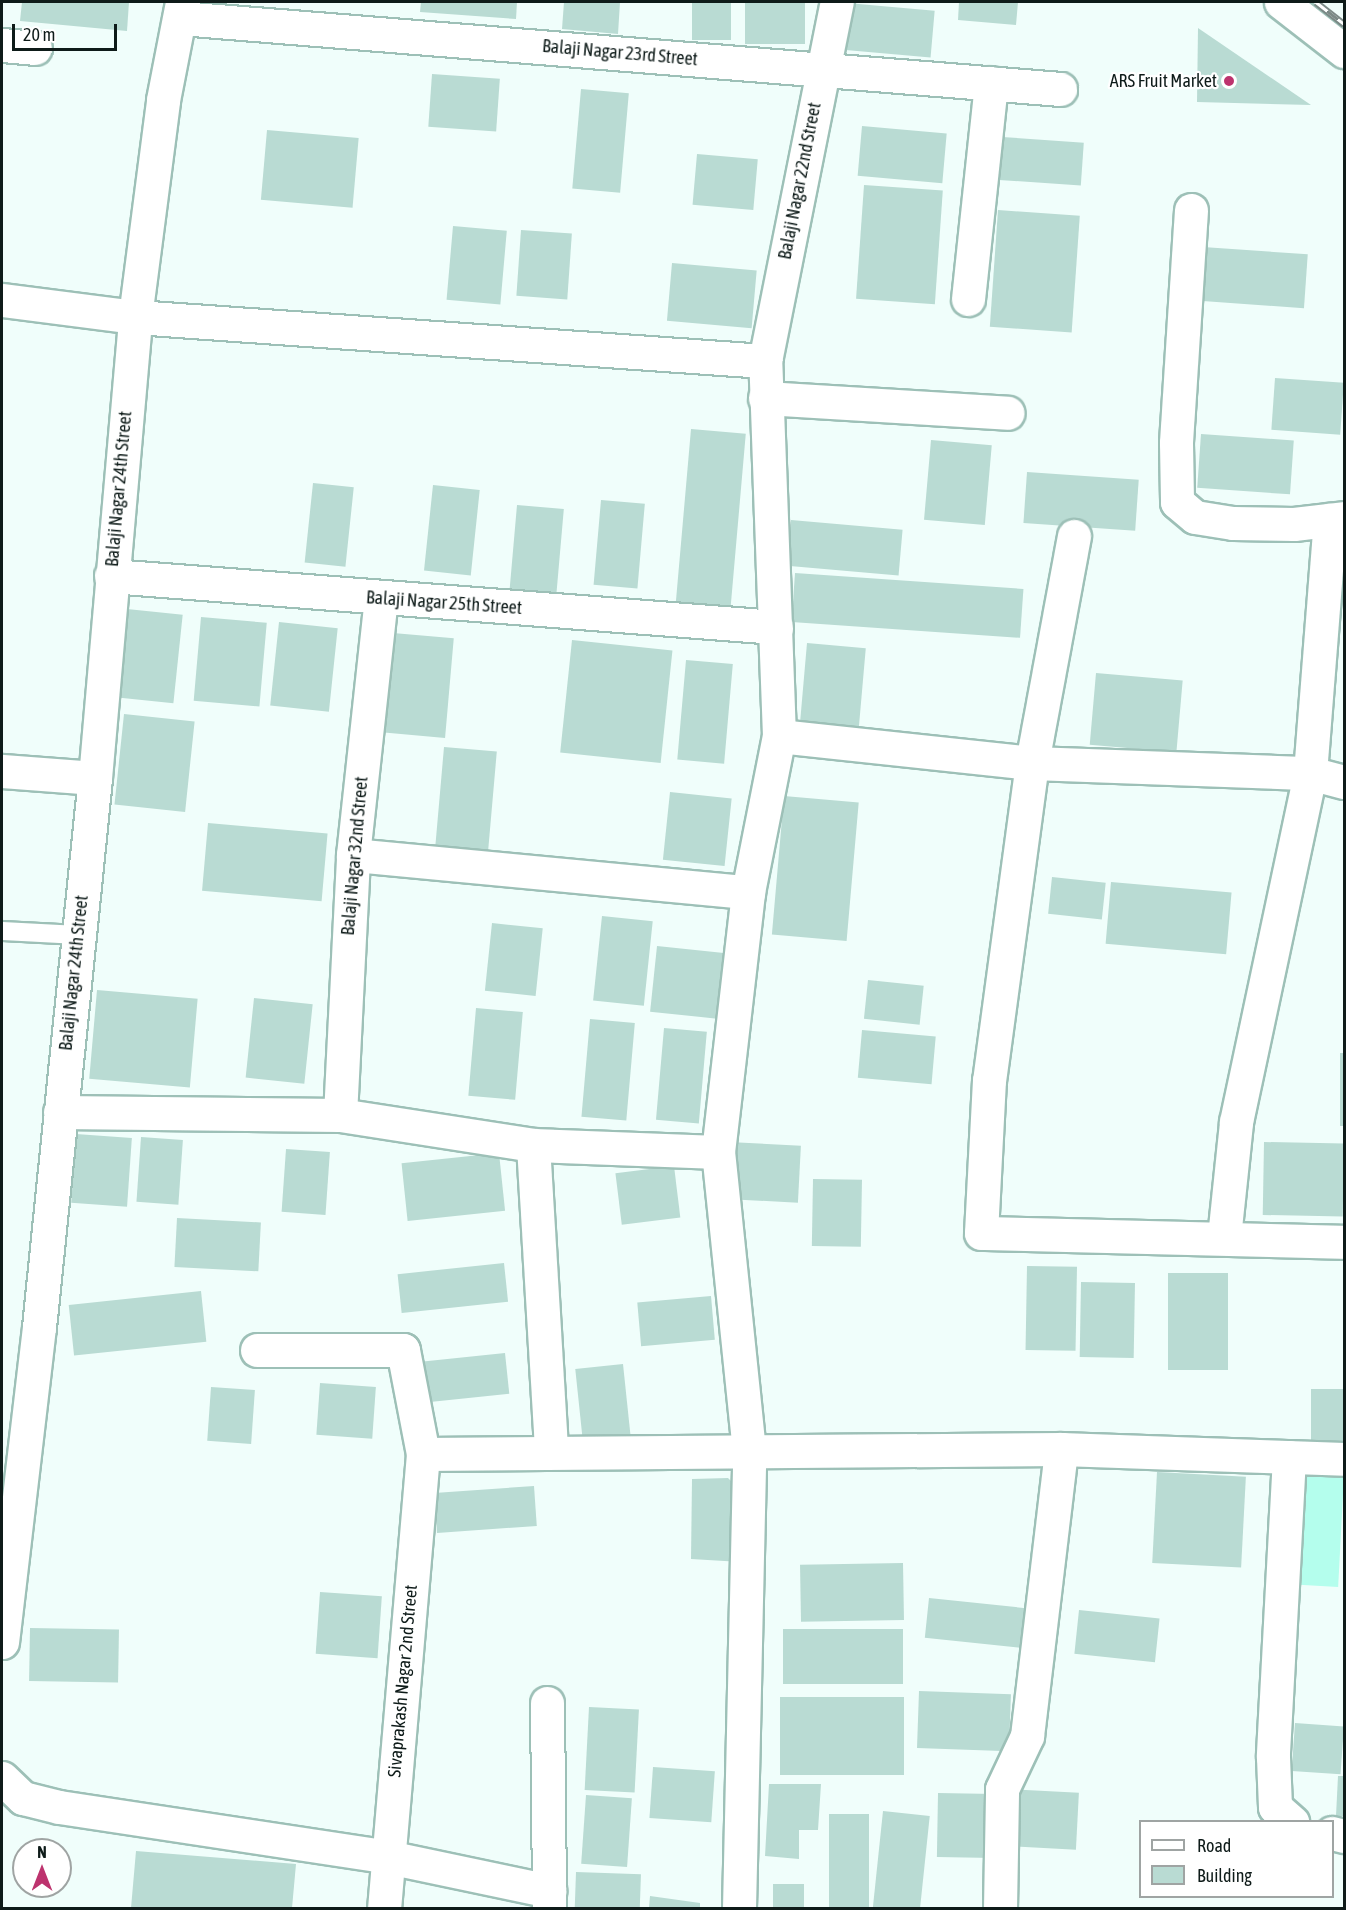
<!DOCTYPE html>
<style>
body{margin:0}
#map{position:relative;width:1346px;height:1910px;overflow:hidden;background:#f0fefb;font-family:"Asap Condensed",sans-serif}
div>[style]{position:absolute}
.green>*{inset:0;background:#b4feed;transform-origin:0 0}
.building>*{inset:0;background:#b9dbd3;transform-origin:0 0}
.roads{filter:drop-shadow(2px 0 #9dc0b7) drop-shadow(-2px 0 #9dc0b7) drop-shadow(0 2px #9dc0b7) drop-shadow(0 -2px #9dc0b7)}
.lane>*{height:18px;margin:-9px;padding:0 9px;transform-origin:9px;border-radius:9px;background:#fff}
.street>*{height:33px;margin:-16.5px;padding:0 16.5px;transform-origin:16.5px;border-radius:16.5px;background:#fff}
.primary>*{height:33px;margin:-16.5px;padding:0 16.5px;transform-origin:16.5px;border-radius:16.5px;background:#fff}
.rail>*{height:7px;margin-top:-3.5px;transform-origin:0;background:repeating-linear-gradient(90deg,#fff 0 14px,#7b8986 0 28px);box-sizing:border-box;border-block:2px solid #7b8986}
.dots>*{width:16px;height:16px;translate:-50% -50%;box-sizing:border-box;border:3px solid #fff;border-radius:50%}
span{translate:-50% -50%;white-space:nowrap;text-align:center;line-height:1.15;-webkit-text-stroke:4.5px #fff;paint-order:stroke}
.street-label{font-size:18px;color:#0e1b19}
.poi-label{font-size:18px;color:#0e1b19}
.right{translate:-100% -50%;text-align:right}
.frame{position:absolute;inset:0;border:3px solid #0e1b19;pointer-events:none}
.legend{position:absolute;left:1139px;top:1820px;width:195px;height:78px;box-sizing:border-box;background:#fff;border:2px solid #9fa4a3;margin:0;padding:8px 10px;list-style:none;font-size:18px;color:#0e1b19}
.legend li{display:flex;align-items:center;gap:12px;height:30px}
.legend b{width:30px;border:2px solid #9fa4a3}
.north{position:absolute;left:12px;top:1838px;width:60px;height:60px;box-sizing:border-box;background:#fff;border:2px solid #9fa4a3;border-radius:50%;rotate:0deg;font-size:16px;font-weight:700;line-height:24px;text-align:center;color:#0e1b19}
.north::after{content:'';display:block;margin:auto;width:21px;height:27px;background:#bd336e;clip-path:polygon(50% 0,100% 100%,50% 72%,0 100%)}
.scale{position:absolute;left:12px;top:24px;width:105px;height:27px;box-sizing:border-box;border:3px solid #0e1b19;border-top:0;padding-left:8px;font-size:18px;line-height:21px;white-space:nowrap;color:#0e1b19;-webkit-text-stroke:4px #fff;paint-order:stroke}
</style>
<div id="map">
<div class="green">
<i style="left:1305px;top:1474px;width:39px;height:111px;rotate:3deg"></i>
</div>
<div class="building">
<i style="clip-path:polygon(22px 2px,129px 2px,127px 31px,20px 21px)"></i>
<i style="clip-path:polygon(421px 2px,517px 2px,516px 19px,420px 12px)"></i>
<i style="clip-path:polygon(564px 2px,620px 2px,618px 34px,562px 29px)"></i>
<i style="left:692px;top:2px;width:39px;height:38px"></i>
<i style="left:745px;top:2px;width:60px;height:42px"></i>
<i style="clip-path:polygon(959px 2px,1018px 2px,1016px 25px,958px 20px)"></i>
<i style="left:847px;top:3px;width:88px;height:47px;rotate:5deg"></i>
<i style="clip-path:polygon(1198px 28px,1311px 105px,1197px 102px)"></i>
<i style="left:432px;top:74px;width:68px;height:53px;rotate:4deg"></i>
<i style="left:581px;top:89px;width:48px;height:100px;rotate:5deg"></i>
<i style="left:862px;top:126px;width:85px;height:50px;rotate:5deg"></i>
<i style="left:267px;top:130px;width:92px;height:70px;rotate:5deg"></i>
<i style="left:1002px;top:137px;width:82px;height:43px;rotate:4deg"></i>
<i style="left:697px;top:154px;width:61px;height:51px;rotate:5deg"></i>
<i style="left:864px;top:185px;width:79px;height:114px;rotate:4deg"></i>
<i style="left:998px;top:210px;width:82px;height:117px;rotate:4deg"></i>
<i style="left:453px;top:226px;width:54px;height:74px;rotate:5deg"></i>
<i style="left:521px;top:230px;width:51px;height:66px;rotate:4deg"></i>
<i style="left:1203px;top:247px;width:105px;height:54px;rotate:4deg"></i>
<i style="left:672px;top:263px;width:85px;height:58px;rotate:5deg"></i>
<i style="left:1275px;top:378px;width:69px;height:52px;rotate:4deg"></i>
<i style="left:691px;top:429px;width:55px;height:180px;rotate:5deg"></i>
<i style="left:1201px;top:434px;width:93px;height:54px;rotate:4deg"></i>
<i style="left:931px;top:440px;width:61px;height:80px;rotate:5deg"></i>
<i style="left:1027px;top:472px;width:112px;height:51px;rotate:4deg"></i>
<i style="left:313px;top:483px;width:41px;height:80px;rotate:6deg"></i>
<i style="left:433px;top:485px;width:47px;height:86px;rotate:6deg"></i>
<i style="left:601px;top:500px;width:44px;height:85px;rotate:5deg"></i>
<i style="left:517px;top:505px;width:47px;height:84px;rotate:5deg"></i>
<i style="left:791px;top:520px;width:112px;height:46px;rotate:5deg"></i>
<i style="left:795px;top:573px;width:229px;height:49px;rotate:4deg"></i>
<i style="left:127px;top:609px;width:56px;height:89px;rotate:6deg"></i>
<i style="left:201px;top:617px;width:66px;height:84px;rotate:5deg"></i>
<i style="left:279px;top:622px;width:59px;height:84px;rotate:6deg"></i>
<i style="left:393px;top:633px;width:61px;height:100px;rotate:5deg"></i>
<i style="left:572px;top:640px;width:101px;height:113px;rotate:6deg"></i>
<i style="left:807px;top:643px;width:59px;height:88px;rotate:5deg"></i>
<i style="left:686px;top:660px;width:47px;height:100px;rotate:5deg"></i>
<i style="left:1096px;top:673px;width:87px;height:72px;rotate:5deg"></i>
<i style="left:124px;top:714px;width:71px;height:91px;rotate:6deg"></i>
<i style="left:444px;top:747px;width:53px;height:105px;rotate:5deg"></i>
<i style="left:670px;top:792px;width:62px;height:68px;rotate:6deg"></i>
<i style="left:784px;top:796px;width:75px;height:139px;rotate:5deg"></i>
<i style="left:208px;top:823px;width:120px;height:68px;rotate:5deg"></i>
<i style="left:1052px;top:877px;width:54px;height:37px;rotate:6deg"></i>
<i style="left:1111px;top:882px;width:121px;height:62px;rotate:5deg"></i>
<i style="left:602px;top:916px;width:51px;height:85px;rotate:6deg"></i>
<i style="left:492px;top:923px;width:51px;height:68px;rotate:6deg"></i>
<i style="left:657px;top:946px;width:72px;height:66px;rotate:6deg"></i>
<i style="left:868px;top:980px;width:56px;height:39px;rotate:6deg"></i>
<i style="left:97px;top:990px;width:101px;height:89px;rotate:5deg"></i>
<i style="left:254px;top:998px;width:59px;height:80px;rotate:6deg"></i>
<i style="left:476px;top:1008px;width:47px;height:88px;rotate:5deg"></i>
<i style="left:590px;top:1019px;width:45px;height:98px;rotate:5deg"></i>
<i style="left:664px;top:1028px;width:43px;height:92px;rotate:5deg"></i>
<i style="left:862px;top:1030px;width:74px;height:48px;rotate:5deg"></i>
<i style="left:1340px;top:1053px;width:4px;height:73px"></i>
<i style="left:76px;top:1134px;width:56px;height:69px;rotate:4deg"></i>
<i style="left:141px;top:1137px;width:42px;height:65px;rotate:4deg"></i>
<i style="left:729px;top:1142px;width:72px;height:57px;rotate:3deg"></i>
<i style="left:1264px;top:1142px;width:80px;height:73px;rotate:1deg"></i>
<i style="left:286px;top:1149px;width:44px;height:63px;rotate:4deg"></i>
<i style="left:499px;top:1153px;width:58px;height:98px;rotate:84deg"></i>
<i style="left:674px;top:1166px;width:52px;height:59px;rotate:83deg"></i>
<i style="left:813px;top:1179px;width:49px;height:67px;rotate:1deg"></i>
<i style="left:177px;top:1218px;width:84px;height:49px;rotate:3deg"></i>
<i style="left:504px;top:1263px;width:39px;height:107px;rotate:84deg"></i>
<i style="left:1027px;top:1266px;width:50px;height:84px;rotate:1deg"></i>
<i style="left:1168px;top:1273px;width:60px;height:97px"></i>
<i style="left:1081px;top:1282px;width:54px;height:75px;rotate:1deg"></i>
<i style="left:201px;top:1291px;width:51px;height:133px;rotate:84deg"></i>
<i style="left:711px;top:1296px;width:44px;height:74px;rotate:85deg"></i>
<i style="left:505px;top:1353px;width:41px;height:87px;rotate:84deg"></i>
<i style="left:623px;top:1364px;width:78px;height:48px;rotate:84deg"></i>
<i style="left:320px;top:1383px;width:56px;height:52px;rotate:4deg"></i>
<i style="left:211px;top:1387px;width:44px;height:54px;rotate:4deg"></i>
<i style="left:1344px;top:1389px;width:55px;height:33px;rotate:90deg"></i>
<i style="left:1157px;top:1472px;width:89px;height:91px;rotate:3deg"></i>
<i style="clip-path:polygon(728px 1478px,739px 1489px,741px 1562px,691px 1559px,692px 1479px)"></i>
<i style="left:534px;top:1486px;width:40px;height:100px;rotate:86deg"></i>
<i style="left:903px;top:1563px;width:57px;height:103px;rotate:89deg"></i>
<i style="left:320px;top:1592px;width:62px;height:62px;rotate:4deg"></i>
<i style="left:929px;top:1598px;width:100px;height:40px;rotate:6deg"></i>
<i style="left:1079px;top:1610px;width:81px;height:44px;rotate:6deg"></i>
<i style="left:30px;top:1628px;width:89px;height:53px;rotate:1deg"></i>
<i style="left:783px;top:1629px;width:120px;height:55px"></i>
<i style="left:919px;top:1691px;width:92px;height:57px;rotate:2deg"></i>
<i style="left:780px;top:1697px;width:124px;height:78px"></i>
<i style="left:589px;top:1707px;width:50px;height:83px;rotate:3deg"></i>
<i style="left:1295px;top:1723px;width:49px;height:48px;rotate:4deg"></i>
<i style="left:653px;top:1767px;width:62px;height:51px;rotate:4deg"></i>
<i style="clip-path:polygon(1338px 1776px,1344px 1776px,1344px 1816px,1336px 1816px)"></i>
<i style="clip-path:polygon(769px 1784px,821px 1784px,818px 1830px,799px 1830px,799px 1859px,765px 1856px)"></i>
<i style="left:1006px;top:1789px;width:73px;height:57px;rotate:3deg"></i>
<i style="left:995px;top:1794px;width:64px;height:57px;rotate:91deg"></i>
<i style="left:586px;top:1795px;width:46px;height:69px;rotate:4deg"></i>
<i style="left:883px;top:1811px;width:47px;height:97px;rotate:6deg"></i>
<i style="left:829px;top:1814px;width:40px;height:94px"></i>
<i style="clip-path:polygon(136px 1851px,296px 1864px,292px 1908px,131px 1908px)"></i>
<i style="left:576px;top:1872px;width:65px;height:36px;rotate:2deg"></i>
<i style="left:773px;top:1884px;width:31px;height:24px"></i>
<i style="clip-path:polygon(650px 1896px,700px 1903px,700px 1908px,649px 1908px)"></i>
</div>
<div class="roads">
<div class="lane">
<i style="left:2px;top:931px;width:77px;rotate:3deg"></i>
</div>
<div class="street">
<i style="left:180px;top:18px;width:883px;rotate:4.61deg"></i>
<i style="left:2px;top:45px;width:33px;rotate:5deg"></i>
<i style="left:1191px;top:210px;width:233px;rotate:93.7deg"></i>
<i style="left:1176px;top:443px;width:59px;rotate:89deg"></i>
<i style="left:1177px;top:502px;width:23px;rotate:40deg"></i>
<i style="left:1195px;top:517px;width:38px;rotate:9deg"></i>
<i style="left:1233px;top:523px;width:61px;rotate:0.9deg"></i>
<i style="left:1294px;top:524px;width:50px;rotate:-6.8deg"></i>
<i style="left:968px;top:299px;width:217px;rotate:-83.9deg"></i>
<i style="left:2px;top:300px;width:134px;rotate:7.3deg"></i>
<i style="left:135px;top:317px;width:632px;rotate:4deg"></i>
<i style="left:765px;top:398px;width:243px;rotate:3.5deg"></i>
<i style="left:1074px;top:536px;width:231px;rotate:100.5deg"></i>
<i style="left:1032px;top:763px;width:320px;rotate:97.7deg"></i>
<i style="left:989px;top:1080px;width:153px;rotate:93deg"></i>
<i style="left:981px;top:1233px;width:363px;rotate:1.4deg"></i>
<i style="left:111px;top:576px;width:667px;rotate:4.39deg"></i>
<i style="left:779px;top:736px;width:254px;rotate:6.1deg"></i>
<i style="left:1032px;top:763px;width:278px;rotate:2.1deg"></i>
<i style="left:1310px;top:773px;width:35px;rotate:15deg"></i>
<i style="left:2px;top:771px;width:93px;rotate:4.3deg"></i>
<i style="left:353px;top:855px;width:397px;rotate:5.4deg"></i>
<i style="left:60px;top:1112px;width:280px;rotate:0.6deg"></i>
<i style="left:340px;top:1115px;width:195px;rotate:8.8deg"></i>
<i style="left:533px;top:1145px;width:185px;rotate:2.2deg"></i>
<i style="left:340px;top:1115px;width:260px;rotate:-87.1deg"></i>
<i style="left:353px;top:855px;width:259px;rotate:-83.8deg"></i>
<i style="left:533px;top:1145px;width:306px;rotate:86.6deg"></i>
<i style="left:1224px;top:1237px;width:116px;rotate:-84deg"></i>
<i style="left:1236px;top:1122px;width:357px;rotate:-78deg"></i>
<i style="left:1310px;top:773px;width:254px;rotate:-85.5deg"></i>
<i style="left:257px;top:1350px;width:146px"></i>
<i style="left:403px;top:1350px;width:106px;rotate:79.1deg"></i>
<i style="left:423px;top:1454px;width:456px;rotate:94.9deg"></i>
<i style="left:423px;top:1454px;width:638px;rotate:-0.45deg"></i>
<i style="left:1061px;top:1449px;width:283px;rotate:2deg"></i>
<i style="left:1289px;top:1457px;width:300px;rotate:93.1deg"></i>
<i style="left:1273px;top:1757px;width:50px;rotate:87.7deg"></i>
<i style="left:1275px;top:1807px;width:23px;rotate:41deg"></i>
<i style="left:2px;top:1642px;width:317px;rotate:-83.3deg"></i>
<i style="left:39px;top:1327px;width:552px;rotate:-84.18deg"></i>
<i style="left:95px;top:778px;width:463px;rotate:-85deg"></i>
<i style="left:135px;top:317px;width:219px;rotate:-82.6deg"></i>
<i style="left:163px;top:100px;width:100px;rotate:-79deg"></i>
<i style="left:547px;top:1703px;width:205px;rotate:89.4deg"></i>
<i style="left:2px;top:1778px;width:29px;rotate:44deg"></i>
<i style="left:23px;top:1798px;width:37px;rotate:14deg"></i>
<i style="left:59px;top:1807px;width:333px;rotate:8.6deg"></i>
<i style="left:388px;top:1857px;width:165px;rotate:11.9deg"></i>
<i style="left:1332px;top:1833px;width:12px;rotate:14deg"></i>
<i style="left:739px;top:1908px;width:457px;rotate:-88.7deg"></i>
<i style="left:749px;top:1451px;width:301px;rotate:-95.9deg"></i>
<i style="left:718px;top:1152px;width:262px;rotate:-83.4deg"></i>
<i style="left:748px;top:892px;width:159px;rotate:-78.8deg"></i>
<i style="left:779px;top:736px;width:375px;rotate:-92.1deg"></i>
<i style="left:765px;top:361px;width:366px;rotate:-78.7deg"></i>
<i style="left:1000px;top:1908px;width:119px;rotate:-89deg"></i>
<i style="left:1002px;top:1789px;width:59px;rotate:-64.7deg"></i>
<i style="left:1027px;top:1736px;width:289px;rotate:-83.2deg"></i>
</div>
<div class="primary">
<i style="left:1281px;top:2px;width:80px;rotate:37.9deg"></i>
</div>
</div>
<div class="rail">
<i style="left:1316px;top:2px;width:36px;rotate:38deg"></i>
</div>
<div class="dots">
<i style="left:1229px;top:81px;background:#bd336e"></i>
</div>
<div class="street-label">
<span style="left:620px;top:53px;rotate:5deg">Balaji Nagar 23rd Street</span>
<span style="left:800px;top:181px;rotate:-79deg">Balaji Nagar 22nd Street</span>
<span style="left:119px;top:489px;rotate:-85deg">Balaji Nagar 24th Street</span>
<span style="left:444px;top:603px;rotate:4deg">Balaji Nagar 25th Street</span>
<span style="left:355px;top:856px;rotate:-85deg">Balaji Nagar 32nd Street</span>
<span style="left:74px;top:973px;rotate:-84deg">Balaji Nagar 24th Street</span>
<span style="left:403px;top:1681px;rotate:-85deg">Sivaprakash Nagar 2nd Street</span>
</div>
<div class="poi-label">
<span class="right" style="left:1217px;top:81px">ARS Fruit Market</span>
</div>
<div class="frame"></div>
<ul class="legend">
<li><b style="height:8px;background:#fff"></b>Road</li>
<li><b style="height:16px;background:#b9dbd3"></b>Building</li>
</ul>
<div class="north">N</div>
<div class="scale">20 m</div>
</div>
